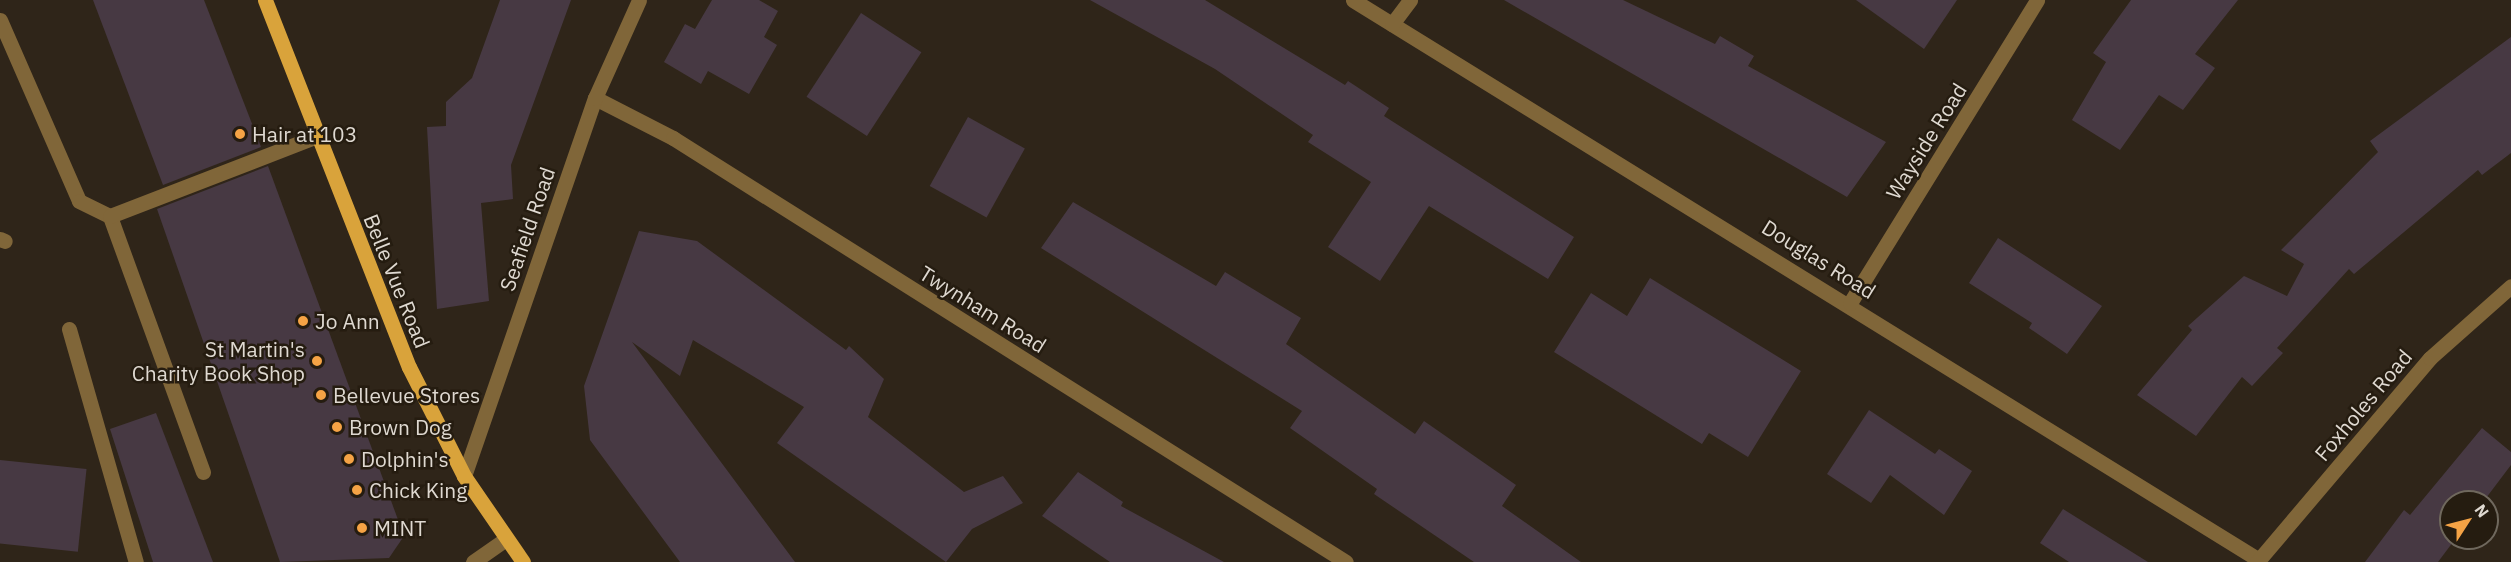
<!DOCTYPE html>
<style>
body{margin:0}
#map{position:relative;width:2511px;height:562px;overflow:hidden;background:#2f2519;font-family:"IBM Plex Sans",sans-serif}
div>[style]{position:absolute}
.building>*{inset:0;background:#473943;transform-origin:0 0}
.minor>*{height:15px;margin:-7.5px;padding:0 7.5px;transform-origin:7.5px;border-radius:7.5px;background:#806639}
.major>*{height:15px;margin:-7.5px;padding:0 7.5px;transform-origin:7.5px;border-radius:7.5px;background:#d9a33b}
.dots>*{width:16px;height:16px;translate:-50% -50%;box-sizing:border-box;border:3px solid #251c10;border-radius:50%}
span{translate:-50% -50%;white-space:nowrap;text-align:center;line-height:1.15;-webkit-text-stroke:5px #251c10;paint-order:stroke}
.poi-label{font-size:21px;color:#dfd9d1}
.left{translate:0 -50%;text-align:left}
.right{translate:-100% -50%;text-align:right}
.street-label{font-size:21px;color:#dfd9d1}
.north{position:absolute;left:2439px;top:490px;width:60px;height:60px;box-sizing:border-box;background:#251c10;border:2px solid #6f685d;border-radius:50%;rotate:54deg;font-size:16px;font-weight:700;line-height:24px;text-align:center;color:#dfd9d1}
.north::after{content:'';display:block;margin:auto;width:21px;height:27px;background:#f5a345;clip-path:polygon(50% 0,100% 100%,50% 72%,0 100%)}
</style>
<div id="map">
<div class="building">
<i style="clip-path:polygon(93px 0,204px 0,261px 147px,163px 185px)"></i>
<i style="clip-path:polygon(500px 0,571px 0,511px 165px,513px 199px,481px 203px,489px 301px,437px 309px,427px 127px,446px 126px,446px 102px,472px 78px)"></i>
<i style="clip-path:polygon(712px 0,759px 0,778px 11px,764px 37px,777px 45px,749px 94px,708px 71px,701px 84px,664px 62px,685px 24px,695px 29px)"></i>
<i style="clip-path:polygon(1090px 0,1205px 0,1345px 85px,1348px 81px,1389px 108px,1384px 116px,1574px 237px,1548px 279px,1429px 206px,1380px 281px,1328px 247px,1371px 182px,1308px 142px,1313px 135px,1215px 69px)"></i>
<i style="clip-path:polygon(1504px 0,1623px 0,1715px 44px,1720px 36px,1754px 56px,1748px 66px,1886px 142px,1847px 197px)"></i>
<i style="clip-path:polygon(1856px 0,1957px 0,1924px 49px)"></i>
<i style="clip-path:polygon(2131px 0,2238px 0,2195px 54px,2215px 68px,2183px 110px,2159px 95px,2120px 150px,2072px 120px,2106px 62px,2093px 53px)"></i>
<i style="left:861px;top:13px;width:72px;height:100px;rotate:33deg"></i>
<i style="clip-path:polygon(2511px 37px,2511px 153px,2482px 175px,2478px 170px,2354px 274px,2349px 269px,2277px 348px,2283px 353px,2252px 386px,2242px 377px,2196px 436px,2137px 395px,2192px 330px,2188px 326px,2244px 276px,2287px 296px,2304px 264px,2281px 250px,2378px 152px,2370px 141px)"></i>
<i style="left:968px;top:117px;width:65px;height:79px;rotate:29deg"></i>
<i style="clip-path:polygon(268px 166px,404px 536px,389px 558px,280px 562px,157px 209px)"></i>
<i style="clip-path:polygon(1073px 202px,1216px 286px,1225px 272px,1301px 318px,1286px 344px,1415px 434px,1424px 421px,1516px 485px,1502px 506px,1581px 562px,1474px 562px,1374px 494px,1377px 489px,1290px 428px,1302px 411px,1041px 248px)"></i>
<i style="clip-path:polygon(639px 231px,697px 241px,846px 350px,849px 346px,884px 379px,868px 417px,964px 492px,1003px 476px,1023px 503px,972px 529px,946px 562px,777px 443px,804px 407px,693px 340px,680px 376px,632px 342px,795px 562px,680px 562px,590px 440px,584px 386px)"></i>
<i style="clip-path:polygon(1998px 238px,2102px 306px,2067px 354px,2029px 328px,2032px 323px,1969px 283px)"></i>
<i style="clip-path:polygon(1650px 278px,1801px 371px,1748px 457px,1709px 433px,1702px 444px,1554px 352px,1591px 293px,1627px 316px)"></i>
<i style="clip-path:polygon(1869px 410px,1935px 454px,1939px 449px,1972px 471px,1944px 515px,1890px 475px,1871px 503px,1827px 474px)"></i>
<i style="clip-path:polygon(156px 413px,213px 562px,153px 562px,110px 429px)"></i>
<i style="clip-path:polygon(2482px 428px,2511px 452px,2511px 465px,2483px 502px,2451px 502px,2451px 538px,2456px 538px,2438px 562px,2365px 562px,2404px 510px,2410px 515px)"></i>
<i style="left:0;top:460px;width:87px;height:83px;rotate:6deg"></i>
<i style="clip-path:polygon(1078px 472px,1123px 502px,1121px 506px,1224px 562px,1110px 562px,1042px 516px)"></i>
<i style="clip-path:polygon(2063px 509px,2148px 562px,2069px 562px,2040px 543px)"></i>
</div>
<div class="minor">
<i style="left:1353px;top:0;width:1065px;rotate:31.72deg"></i>
<i style="left:0;top:20px;width:197px;rotate:66.4deg"></i>
<i style="left:79px;top:201px;width:34px;rotate:26deg"></i>
<i style="left:1392px;top:24px;width:30px;rotate:-53deg"></i>
<i style="left:595px;top:98px;width:88px;rotate:27.1deg"></i>
<i style="left:673px;top:138px;width:795px;rotate:32.21deg"></i>
<i style="left:0;top:239px;width:5px;rotate:22deg"></i>
<i style="left:1850px;top:303px;width:356px;rotate:-58.3deg"></i>
<i style="left:69px;top:329px;width:242px;rotate:74deg"></i>
<i style="left:203px;top:472px;width:272px;rotate:-110deg"></i>
<i style="left:110px;top:216px;width:222px;rotate:-21.1deg"></i>
<i style="left:464px;top:476px;width:400px;rotate:-70.9deg"></i>
<i style="left:595px;top:98px;width:107px;rotate:-65.8deg"></i>
<i style="left:473px;top:562px;width:39px;rotate:-35deg"></i>
<i style="left:2257px;top:562px;width:267px;rotate:-49.7deg"></i>
<i style="left:2430px;top:358px;width:108px;rotate:-41.6deg"></i>
</div>
<div class="major">
<i style="left:265px;top:0;width:394px;rotate:68.6deg"></i>
<i style="left:409px;top:367px;width:122px;rotate:63.2deg"></i>
<i style="left:464px;top:476px;width:104px;rotate:55.5deg"></i>
</div>
<div class="dots">
<i style="left:240px;top:134px;background:#f5a345"></i>
<i style="left:303px;top:321px;background:#f5a345"></i>
<i style="left:317px;top:361px;background:#f5a345"></i>
<i style="left:321px;top:395px;background:#f5a345"></i>
<i style="left:337px;top:427px;background:#f5a345"></i>
<i style="left:349px;top:459px;background:#f5a345"></i>
<i style="left:357px;top:490px;background:#f5a345"></i>
<i style="left:362px;top:528px;background:#f5a345"></i>
</div>
<div class="poi-label">
<span class="left" style="left:252px;top:134px">Hair at 103</span>
<span class="left" style="left:315px;top:321px">Jo Ann</span>
<span class="right" style="left:305px;top:361px">St Martin's<br>Charity Book Shop</span>
<span class="left" style="left:333px;top:395px">Bellevue Stores</span>
<span class="left" style="left:349px;top:427px">Brown Dog</span>
<span class="left" style="left:361px;top:459px">Dolphin's</span>
<span class="left" style="left:369px;top:490px">Chick King</span>
<span class="left" style="left:374px;top:528px">MINT</span>
</div>
<div class="street-label">
<span style="left:1926px;top:141px;rotate:-58deg">Wayside Road</span>
<span style="left:527px;top:229px;rotate:-71deg">Seafield Road</span>
<span style="left:1819px;top:259px;rotate:32deg">Douglas Road</span>
<span style="left:397px;top:281px;rotate:68deg">Belle Vue Road</span>
<span style="left:983px;top:309px;rotate:32deg">Twynham Road</span>
<span style="left:2363px;top:405px;rotate:-50deg">Foxholes Road</span>
</div>
<div class="north">N</div>
</div>
